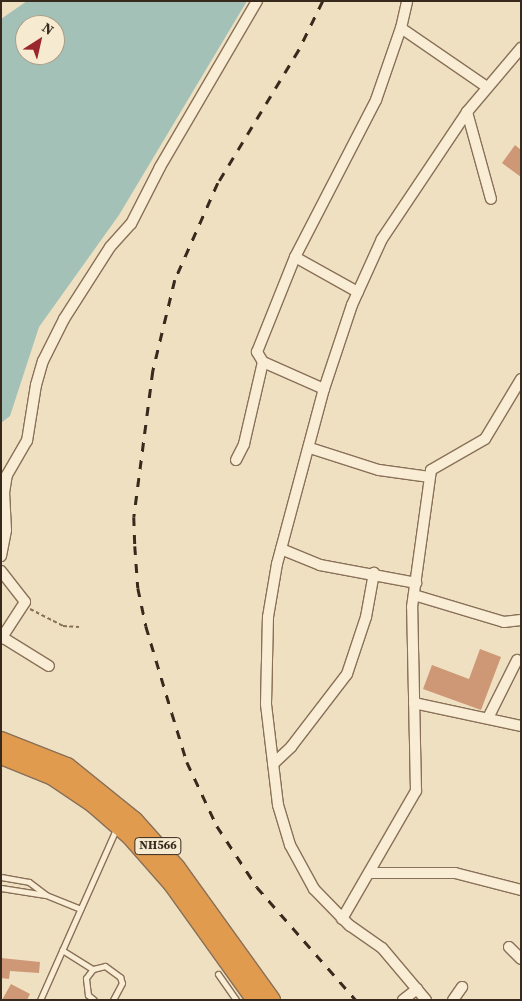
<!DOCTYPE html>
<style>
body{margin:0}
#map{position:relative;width:522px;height:1001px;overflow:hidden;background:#efe0c1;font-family:"Source Serif 4",serif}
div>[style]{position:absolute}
.water>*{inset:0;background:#a4c1b7}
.building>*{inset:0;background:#ce9776}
.path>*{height:2px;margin-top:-1px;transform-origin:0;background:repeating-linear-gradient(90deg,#897058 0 4px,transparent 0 6.5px)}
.roads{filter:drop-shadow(1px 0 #897058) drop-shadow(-1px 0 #897058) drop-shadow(0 1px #897058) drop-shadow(0 -1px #897058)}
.lane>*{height:5px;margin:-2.5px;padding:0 2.5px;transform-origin:2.5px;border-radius:2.5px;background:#faedd5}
.street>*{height:10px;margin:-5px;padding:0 5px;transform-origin:5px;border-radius:5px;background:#faedd5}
.highway>*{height:18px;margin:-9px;padding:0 9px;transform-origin:9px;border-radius:9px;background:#e19b4f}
.rail>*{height:2.5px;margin-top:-1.25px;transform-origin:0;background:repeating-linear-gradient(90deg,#38291d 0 9px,transparent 0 18px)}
span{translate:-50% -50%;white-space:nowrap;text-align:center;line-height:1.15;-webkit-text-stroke:4.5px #f6ead1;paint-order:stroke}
.shield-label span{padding:1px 4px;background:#f6ead1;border:1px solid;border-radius:4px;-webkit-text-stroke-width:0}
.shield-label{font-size:12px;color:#38291d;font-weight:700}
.frame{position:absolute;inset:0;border:2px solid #38291d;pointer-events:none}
.north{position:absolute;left:15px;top:15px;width:50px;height:50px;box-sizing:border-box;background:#f6ead1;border:1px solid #aa9d89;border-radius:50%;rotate:35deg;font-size:14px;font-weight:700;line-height:20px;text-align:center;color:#38291d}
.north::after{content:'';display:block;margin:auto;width:18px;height:22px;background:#9a272c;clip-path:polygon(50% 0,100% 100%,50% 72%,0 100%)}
</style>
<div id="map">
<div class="water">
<i style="clip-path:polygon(evenodd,27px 1px,247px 1px,119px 215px,39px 327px,10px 416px,1px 423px,1px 19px,27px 1px,25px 25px,55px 25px,55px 55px,25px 55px,25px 25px)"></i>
</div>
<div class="building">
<i style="clip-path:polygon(515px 145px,521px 150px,521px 177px,502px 163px)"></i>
<i style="clip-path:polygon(480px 649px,501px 657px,481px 710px,423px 689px,432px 665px,469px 679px)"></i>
<i style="clip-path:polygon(1px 958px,40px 962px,39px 973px,10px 971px,9px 979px,1px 978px)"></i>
<i style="clip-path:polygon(11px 984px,30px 994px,27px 1000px,2px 1000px)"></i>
</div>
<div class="path">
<i style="left:30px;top:609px;width:37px;rotate:27deg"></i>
<i style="left:63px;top:626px;width:16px;rotate:4deg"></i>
</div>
<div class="roads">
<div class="lane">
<i style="left:1px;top:877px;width:28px;rotate:10deg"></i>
<i style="left:29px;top:882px;width:21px;rotate:37deg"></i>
<i style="left:46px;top:895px;width:37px;rotate:22deg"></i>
<i style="left:1px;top:888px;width:45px;rotate:9deg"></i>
<i style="left:62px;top:950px;width:36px;rotate:32deg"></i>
<i style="left:218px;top:974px;width:32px;rotate:55deg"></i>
<i style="left:40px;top:1000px;width:189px;rotate:-66deg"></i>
<i style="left:94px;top:1000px;width:8px;rotate:-140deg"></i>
<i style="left:88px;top:995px;width:17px;rotate:-97deg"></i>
<i style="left:86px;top:978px;width:11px;rotate:-52deg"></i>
<i style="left:93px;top:969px;width:12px;rotate:-14deg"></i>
<i style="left:105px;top:966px;width:19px;rotate:36deg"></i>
<i style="left:120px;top:977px;width:6px;rotate:72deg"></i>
<i style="left:122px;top:983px;width:19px;rotate:118deg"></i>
</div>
<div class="street">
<i style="left:401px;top:28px;width:104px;rotate:34.5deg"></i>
<i style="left:467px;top:112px;width:90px;rotate:74.6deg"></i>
<i style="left:295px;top:257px;width:72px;rotate:29.1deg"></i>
<i style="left:324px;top:389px;width:67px;rotate:-156.1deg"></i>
<i style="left:263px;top:362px;width:12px;rotate:-121deg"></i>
<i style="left:257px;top:352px;width:102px;rotate:-68.2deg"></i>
<i style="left:295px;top:257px;width:177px;rotate:-62.7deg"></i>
<i style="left:376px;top:100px;width:76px;rotate:-70.9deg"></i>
<i style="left:401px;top:28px;width:28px;rotate:-77deg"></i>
<i style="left:310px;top:448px;width:72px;rotate:17.7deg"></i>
<i style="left:379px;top:470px;width:51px;rotate:7.8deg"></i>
<i style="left:236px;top:460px;width:18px;rotate:-63deg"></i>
<i style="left:244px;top:444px;width:84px;rotate:-77deg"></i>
<i style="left:281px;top:549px;width:42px;rotate:22.3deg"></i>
<i style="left:320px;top:565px;width:98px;rotate:10.6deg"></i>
<i style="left:1px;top:556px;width:26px;rotate:-79deg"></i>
<i style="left:6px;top:530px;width:37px;rotate:-93deg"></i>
<i style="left:4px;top:493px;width:18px;rotate:-81deg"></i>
<i style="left:7px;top:475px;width:39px;rotate:-60deg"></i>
<i style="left:27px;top:441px;width:57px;rotate:-80.9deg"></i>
<i style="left:36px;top:385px;width:25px;rotate:-74deg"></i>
<i style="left:43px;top:361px;width:47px;rotate:-63.4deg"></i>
<i style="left:64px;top:319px;width:85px;rotate:-57.4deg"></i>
<i style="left:110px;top:247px;width:31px;rotate:-48deg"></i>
<i style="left:131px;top:224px;width:64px;rotate:-63deg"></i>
<i style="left:160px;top:167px;width:192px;rotate:-59.7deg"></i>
<i style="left:1px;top:571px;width:39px;rotate:52deg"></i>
<i style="left:25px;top:602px;width:44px;rotate:123deg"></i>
<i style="left:414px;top:595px;width:94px;rotate:16.7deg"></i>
<i style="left:504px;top:622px;width:17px;rotate:-7deg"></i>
<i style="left:2px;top:637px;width:55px;rotate:31.7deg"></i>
<i style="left:414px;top:703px;width:109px;rotate:12.1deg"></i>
<i style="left:488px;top:718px;width:65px;rotate:-63.4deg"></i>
<i style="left:273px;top:764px;width:25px;rotate:-43deg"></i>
<i style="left:291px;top:747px;width:92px;rotate:-52.5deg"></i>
<i style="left:347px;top:674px;width:60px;rotate:-71.6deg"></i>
<i style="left:366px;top:617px;width:45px;rotate:-79.7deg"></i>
<i style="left:369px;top:873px;width:86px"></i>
<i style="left:455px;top:873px;width:68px;rotate:14.4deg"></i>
<i style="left:342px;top:919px;width:148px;rotate:-60deg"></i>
<i style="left:416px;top:791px;width:184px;rotate:-91.2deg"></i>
<i style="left:412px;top:607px;width:138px;rotate:-82.1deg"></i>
<i style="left:431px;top:470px;width:62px;rotate:-29.9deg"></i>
<i style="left:485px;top:439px;width:70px;rotate:-59deg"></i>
<i style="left:509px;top:947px;width:17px;rotate:45deg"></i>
<i style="left:403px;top:1000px;width:18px;rotate:-38deg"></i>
<i style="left:426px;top:1000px;width:68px;rotate:-130.2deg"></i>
<i style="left:382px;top:948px;width:39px;rotate:-145deg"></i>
<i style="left:350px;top:926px;width:52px;rotate:-134.2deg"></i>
<i style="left:314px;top:889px;width:50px;rotate:-118.6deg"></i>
<i style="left:290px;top:845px;width:42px;rotate:-106.7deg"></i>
<i style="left:278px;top:805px;width:102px;rotate:-96.8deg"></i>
<i style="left:266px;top:704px;width:87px;rotate:-88.7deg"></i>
<i style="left:268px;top:617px;width:54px;rotate:-80.4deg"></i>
<i style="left:277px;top:564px;width:181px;rotate:-75deg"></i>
<i style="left:324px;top:389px;width:89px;rotate:-71.6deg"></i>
<i style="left:352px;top:305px;width:72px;rotate:-65.6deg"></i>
<i style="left:382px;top:239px;width:153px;rotate:-56.2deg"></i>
<i style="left:467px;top:112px;width:84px;rotate:-49.8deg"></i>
<i style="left:453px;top:1000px;width:16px;rotate:-55deg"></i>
</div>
<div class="highway">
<i style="left:1px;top:741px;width:71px;rotate:21.5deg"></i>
<i style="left:67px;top:767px;width:86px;rotate:38.9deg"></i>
<i style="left:134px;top:821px;width:63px;rotate:48.2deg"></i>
<i style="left:176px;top:868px;width:163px;rotate:54.3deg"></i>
<i style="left:1px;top:755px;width:56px;rotate:22deg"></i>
<i style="left:53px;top:776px;width:48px;rotate:34deg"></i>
<i style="left:93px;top:803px;width:49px;rotate:40.9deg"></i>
<i style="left:130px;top:835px;width:65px;rotate:48.7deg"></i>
<i style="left:173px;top:884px;width:143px;rotate:54.4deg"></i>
</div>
</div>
<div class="rail">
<i style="left:323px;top:1px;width:55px;rotate:116.1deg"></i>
<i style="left:299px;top:50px;width:156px;rotate:121.3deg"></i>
<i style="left:218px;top:183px;width:106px;rotate:113.9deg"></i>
<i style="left:175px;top:280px;width:94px;rotate:103.6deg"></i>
<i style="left:153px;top:371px;width:147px;rotate:97.4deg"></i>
<i style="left:134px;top:517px;width:29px;rotate:88deg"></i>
<i style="left:135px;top:546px;width:42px;rotate:85.9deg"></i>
<i style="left:138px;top:588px;width:39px;rotate:78deg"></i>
<i style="left:146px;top:626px;width:91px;rotate:73.4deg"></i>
<i style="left:172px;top:713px;width:51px;rotate:73deg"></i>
<i style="left:187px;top:762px;width:71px;rotate:64.9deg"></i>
<i style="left:217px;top:826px;width:73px;rotate:56.7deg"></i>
<i style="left:257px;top:887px;width:150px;rotate:48.8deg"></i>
</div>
<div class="shield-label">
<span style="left:158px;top:846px">NH566</span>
</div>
<div class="frame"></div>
<div class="north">N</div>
</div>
